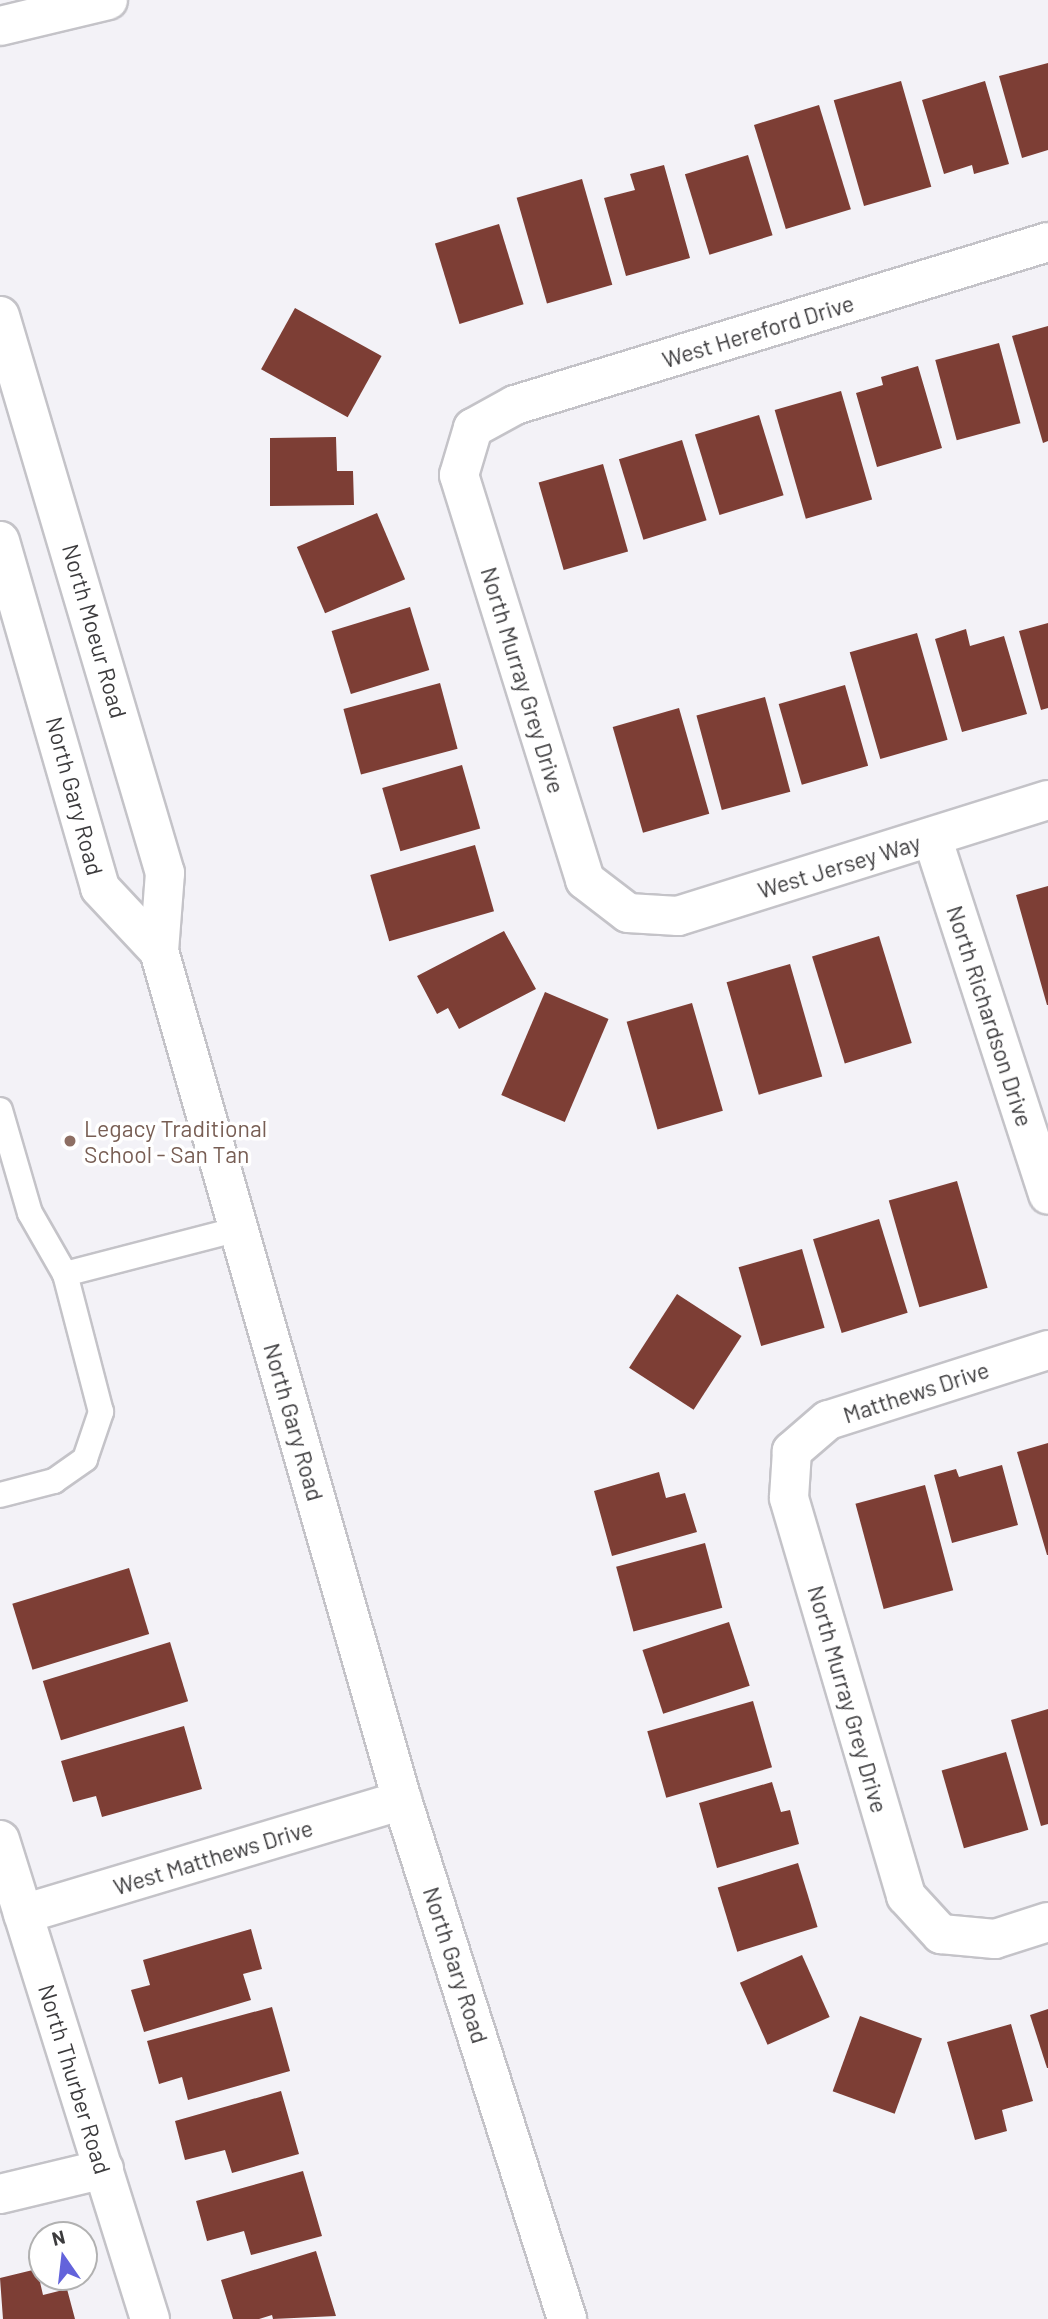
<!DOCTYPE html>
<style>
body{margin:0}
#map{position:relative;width:1048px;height:2319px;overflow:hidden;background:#f3f2f7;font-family:Barlow,sans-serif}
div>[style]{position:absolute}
.building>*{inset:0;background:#7d3e35;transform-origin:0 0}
.roads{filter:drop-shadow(2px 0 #c4c3c8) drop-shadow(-2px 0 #c4c3c8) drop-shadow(0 2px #c4c3c8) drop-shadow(0 -2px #c4c3c8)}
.service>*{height:24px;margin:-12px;padding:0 12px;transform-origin:12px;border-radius:12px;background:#fff}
.minor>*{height:38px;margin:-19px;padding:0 19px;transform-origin:19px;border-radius:19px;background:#fff}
.tertiary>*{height:38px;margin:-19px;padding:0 19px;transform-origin:19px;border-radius:19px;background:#fff}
.secondary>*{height:38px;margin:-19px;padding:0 19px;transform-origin:19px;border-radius:19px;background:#fff}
.dots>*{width:19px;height:19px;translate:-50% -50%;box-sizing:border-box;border:4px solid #fff;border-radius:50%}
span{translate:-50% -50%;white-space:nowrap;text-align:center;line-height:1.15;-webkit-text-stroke:7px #fff;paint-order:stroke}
.street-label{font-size:23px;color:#3c3b3d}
.education-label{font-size:23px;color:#785e54}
.left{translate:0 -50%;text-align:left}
.north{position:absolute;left:28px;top:2221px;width:70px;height:70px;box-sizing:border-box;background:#fff;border:2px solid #b1b1b1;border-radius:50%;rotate:346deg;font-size:19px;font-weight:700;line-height:28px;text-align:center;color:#3c3b3d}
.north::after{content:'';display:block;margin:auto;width:24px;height:32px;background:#6363db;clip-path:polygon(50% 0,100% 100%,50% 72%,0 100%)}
</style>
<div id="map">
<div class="building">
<i style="clip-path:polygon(1048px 63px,1048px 150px,1022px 158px,999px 76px)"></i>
<i style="left:901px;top:81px;width:110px;height:70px;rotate:74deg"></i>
<i style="clip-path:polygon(985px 81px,1009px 164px,974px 174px,972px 165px,944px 174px,922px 100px)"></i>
<i style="left:819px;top:105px;width:109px;height:68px;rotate:73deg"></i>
<i style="left:748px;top:155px;width:84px;height:66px;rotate:73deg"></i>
<i style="clip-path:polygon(664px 165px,690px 258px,626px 276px,604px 198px,635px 190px,630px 174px)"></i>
<i style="left:582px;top:179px;width:110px;height:68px;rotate:74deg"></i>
<i style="left:499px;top:224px;width:84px;height:67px;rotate:73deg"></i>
<i style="left:295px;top:308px;width:99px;height:70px;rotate:29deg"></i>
<i style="clip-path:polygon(1048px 326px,1048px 441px,1043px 443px,1012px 336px)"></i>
<i style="left:999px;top:343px;width:83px;height:66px;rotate:75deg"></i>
<i style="clip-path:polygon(918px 366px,942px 448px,877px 467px,856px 393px,883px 385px,881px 377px)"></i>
<i style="left:841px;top:391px;width:113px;height:69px;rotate:74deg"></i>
<i style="left:759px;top:415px;width:84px;height:67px;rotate:73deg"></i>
<i style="clip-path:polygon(336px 437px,337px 471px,353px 471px,354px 505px,270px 506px,270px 438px)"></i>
<i style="left:682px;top:440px;width:84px;height:66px;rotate:73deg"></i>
<i style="left:603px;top:464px;width:91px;height:67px;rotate:74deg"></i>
<i style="left:377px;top:513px;width:72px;height:87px;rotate:67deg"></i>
<i style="left:410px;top:607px;width:66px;height:82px;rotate:73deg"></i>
<i style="clip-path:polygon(1048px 623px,1048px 708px,1041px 710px,1019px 631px)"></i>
<i style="clip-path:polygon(966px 629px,970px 646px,1004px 636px,1027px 714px,962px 732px,935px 639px)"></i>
<i style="left:917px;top:633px;width:111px;height:70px;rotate:74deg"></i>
<i style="left:440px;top:683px;width:68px;height:100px;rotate:75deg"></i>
<i style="left:845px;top:685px;width:84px;height:69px;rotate:74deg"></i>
<i style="left:765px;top:697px;width:98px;height:71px;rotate:75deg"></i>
<i style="left:679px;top:708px;width:110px;height:69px;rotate:74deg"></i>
<i style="left:462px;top:765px;width:66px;height:83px;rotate:74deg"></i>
<i style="left:475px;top:845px;width:69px;height:109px;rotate:74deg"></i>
<i style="clip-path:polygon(1048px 886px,1048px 1005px,1047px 1005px,1016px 895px)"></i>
<i style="clip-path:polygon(504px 931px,536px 989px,459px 1029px,448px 1008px,437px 1014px,417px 976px)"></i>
<i style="left:879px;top:936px;width:112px;height:70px;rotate:73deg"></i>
<i style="left:790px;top:964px;width:117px;height:66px;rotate:74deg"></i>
<i style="left:545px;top:992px;width:69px;height:112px;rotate:23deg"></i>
<i style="left:692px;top:1003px;width:112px;height:68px;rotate:74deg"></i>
<i style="left:957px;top:1181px;width:111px;height:71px;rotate:74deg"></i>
<i style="left:879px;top:1219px;width:98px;height:69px;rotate:73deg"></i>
<i style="left:802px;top:1249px;width:82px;height:66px;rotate:74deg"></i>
<i style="left:677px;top:1294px;width:77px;height:88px;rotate:33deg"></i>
<i style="clip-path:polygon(1048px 1443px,1048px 1555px,1047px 1555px,1017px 1452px)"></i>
<i style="clip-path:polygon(1002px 1465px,1018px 1525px,952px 1543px,934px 1475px,956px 1469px,959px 1477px)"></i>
<i style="clip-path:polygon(659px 1472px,666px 1498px,685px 1493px,697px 1532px,612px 1556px,594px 1491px)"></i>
<i style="left:925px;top:1485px;width:109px;height:72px;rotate:75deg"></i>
<i style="left:705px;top:1543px;width:67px;height:92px;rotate:75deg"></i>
<i style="left:129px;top:1568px;width:69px;height:122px;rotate:73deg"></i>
<i style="left:729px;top:1622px;width:67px;height:91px;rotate:72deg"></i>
<i style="left:170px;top:1642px;width:62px;height:133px;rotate:73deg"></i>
<i style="left:753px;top:1701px;width:69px;height:110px;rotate:74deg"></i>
<i style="clip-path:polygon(1048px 1709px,1048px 1824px,1041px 1826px,1011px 1720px)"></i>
<i style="clip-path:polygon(184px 1726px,202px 1789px,102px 1817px,96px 1796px,73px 1802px,61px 1761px)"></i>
<i style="left:1006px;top:1752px;width:81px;height:67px;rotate:74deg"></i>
<i style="clip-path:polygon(772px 1782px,781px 1812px,790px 1810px,799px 1844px,717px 1868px,699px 1803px)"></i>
<i style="left:798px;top:1863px;width:67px;height:84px;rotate:73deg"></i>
<i style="clip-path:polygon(251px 1929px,262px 1969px,243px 1974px,251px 2000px,144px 2032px,131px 1990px,150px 1985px,143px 1960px)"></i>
<i style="left:802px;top:1955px;width:68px;height:68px;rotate:66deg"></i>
<i style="clip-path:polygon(272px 2007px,290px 2071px,188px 2100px,182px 2077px,159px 2084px,147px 2041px)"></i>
<i style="clip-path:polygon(1048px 2009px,1048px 2068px,1047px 2068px,1030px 2015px)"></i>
<i style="left:860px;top:2016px;width:66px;height:80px;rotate:20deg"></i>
<i style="clip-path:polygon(1011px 2024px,1033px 2101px,1002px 2110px,1007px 2131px,975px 2140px,947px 2042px)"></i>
<i style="clip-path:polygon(281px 2091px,299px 2154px,232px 2173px,225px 2150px,185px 2160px,175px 2121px)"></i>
<i style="clip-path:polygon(303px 2171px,322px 2236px,251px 2255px,244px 2231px,207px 2241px,196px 2201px)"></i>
<i style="clip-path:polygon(316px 2251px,336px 2316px,273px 2319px,272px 2315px,259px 2319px,233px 2319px,221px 2280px)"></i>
<i style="clip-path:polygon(37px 2269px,43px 2295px,67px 2289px,75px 2319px,3px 2319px,0 2278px)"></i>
</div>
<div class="roads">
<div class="service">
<i style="left:0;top:1110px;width:107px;rotate:73.8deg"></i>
<i style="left:30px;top:1213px;width:70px;rotate:60.2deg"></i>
<i style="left:65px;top:1274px;width:180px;rotate:-14.5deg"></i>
<i style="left:0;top:1495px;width:56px;rotate:-14.5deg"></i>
<i style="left:54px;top:1481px;width:38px;rotate:-35deg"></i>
<i style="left:85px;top:1459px;width:50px;rotate:-71.2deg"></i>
<i style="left:101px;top:1412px;width:143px;rotate:-104.6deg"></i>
</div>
<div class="minor">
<i style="left:1048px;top:242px;width:557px;rotate:163deg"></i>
<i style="left:515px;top:405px;width:48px;rotate:151.3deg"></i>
<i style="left:473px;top:428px;width:49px;rotate:106.6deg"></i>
<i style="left:459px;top:475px;width:424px;rotate:72.7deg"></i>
<i style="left:585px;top:880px;width:54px;rotate:37.5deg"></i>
<i style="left:628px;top:913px;width:50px;rotate:3.4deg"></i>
<i style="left:678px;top:916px;width:388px;rotate:-17.4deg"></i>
<i style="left:932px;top:837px;width:376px;rotate:72deg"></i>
<i style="left:1048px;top:1350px;width:231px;rotate:162.3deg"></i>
<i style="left:828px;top:1420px;width:48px;rotate:139.3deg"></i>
<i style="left:792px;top:1451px;width:47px;rotate:93.7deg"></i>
<i style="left:789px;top:1498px;width:415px;rotate:73.6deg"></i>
<i style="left:906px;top:1896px;width:52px;rotate:47.4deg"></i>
<i style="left:941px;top:1934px;width:54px;rotate:5.3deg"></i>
<i style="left:995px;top:1939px;width:56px;rotate:-17.8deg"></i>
<i style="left:0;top:1840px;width:502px;rotate:72.61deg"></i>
<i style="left:23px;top:1914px;width:396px;rotate:-16.7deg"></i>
<i style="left:0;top:2194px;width:107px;rotate:-13.5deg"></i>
</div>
<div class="tertiary">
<i style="left:0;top:26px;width:111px;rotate:-13.5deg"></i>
</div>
<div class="secondary">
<i style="left:0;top:316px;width:581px;rotate:73.5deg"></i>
<i style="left:165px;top:873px;width:78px;rotate:94.4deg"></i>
<i style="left:0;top:541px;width:361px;rotate:73.9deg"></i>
<i style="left:100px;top:888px;width:86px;rotate:46.9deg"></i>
<i style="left:159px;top:951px;width:883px;rotate:74.03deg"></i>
<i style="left:402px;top:1800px;width:545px;rotate:72.36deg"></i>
</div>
</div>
<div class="dots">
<i style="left:70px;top:1141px;background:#8d6e63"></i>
</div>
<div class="street-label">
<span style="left:758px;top:331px;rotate:-17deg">West Hereford Drive</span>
<span style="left:95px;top:631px;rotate:74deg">North Moeur Road</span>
<span style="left:523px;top:680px;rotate:73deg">North Murray Grey Drive</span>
<span style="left:75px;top:796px;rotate:75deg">North Gary Road</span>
<span style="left:839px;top:866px;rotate:-17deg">West Jersey Way</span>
<span style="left:990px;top:1016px;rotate:72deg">North Richardson Drive</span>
<span style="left:916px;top:1392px;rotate:-18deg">Matthews Drive</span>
<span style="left:294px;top:1422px;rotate:74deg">North Gary Road</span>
<span style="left:848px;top:1699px;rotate:74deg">North Murray Grey Drive</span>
<span style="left:213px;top:1857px;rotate:-17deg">West Matthews Drive</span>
<span style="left:456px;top:1965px;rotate:72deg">North Gary Road</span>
<span style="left:75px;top:2079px;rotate:73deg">North Thurber Road</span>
</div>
<div class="education-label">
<span class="left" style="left:84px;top:1141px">Legacy Traditional<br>School - San Tan</span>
</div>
<div class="north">N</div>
</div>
